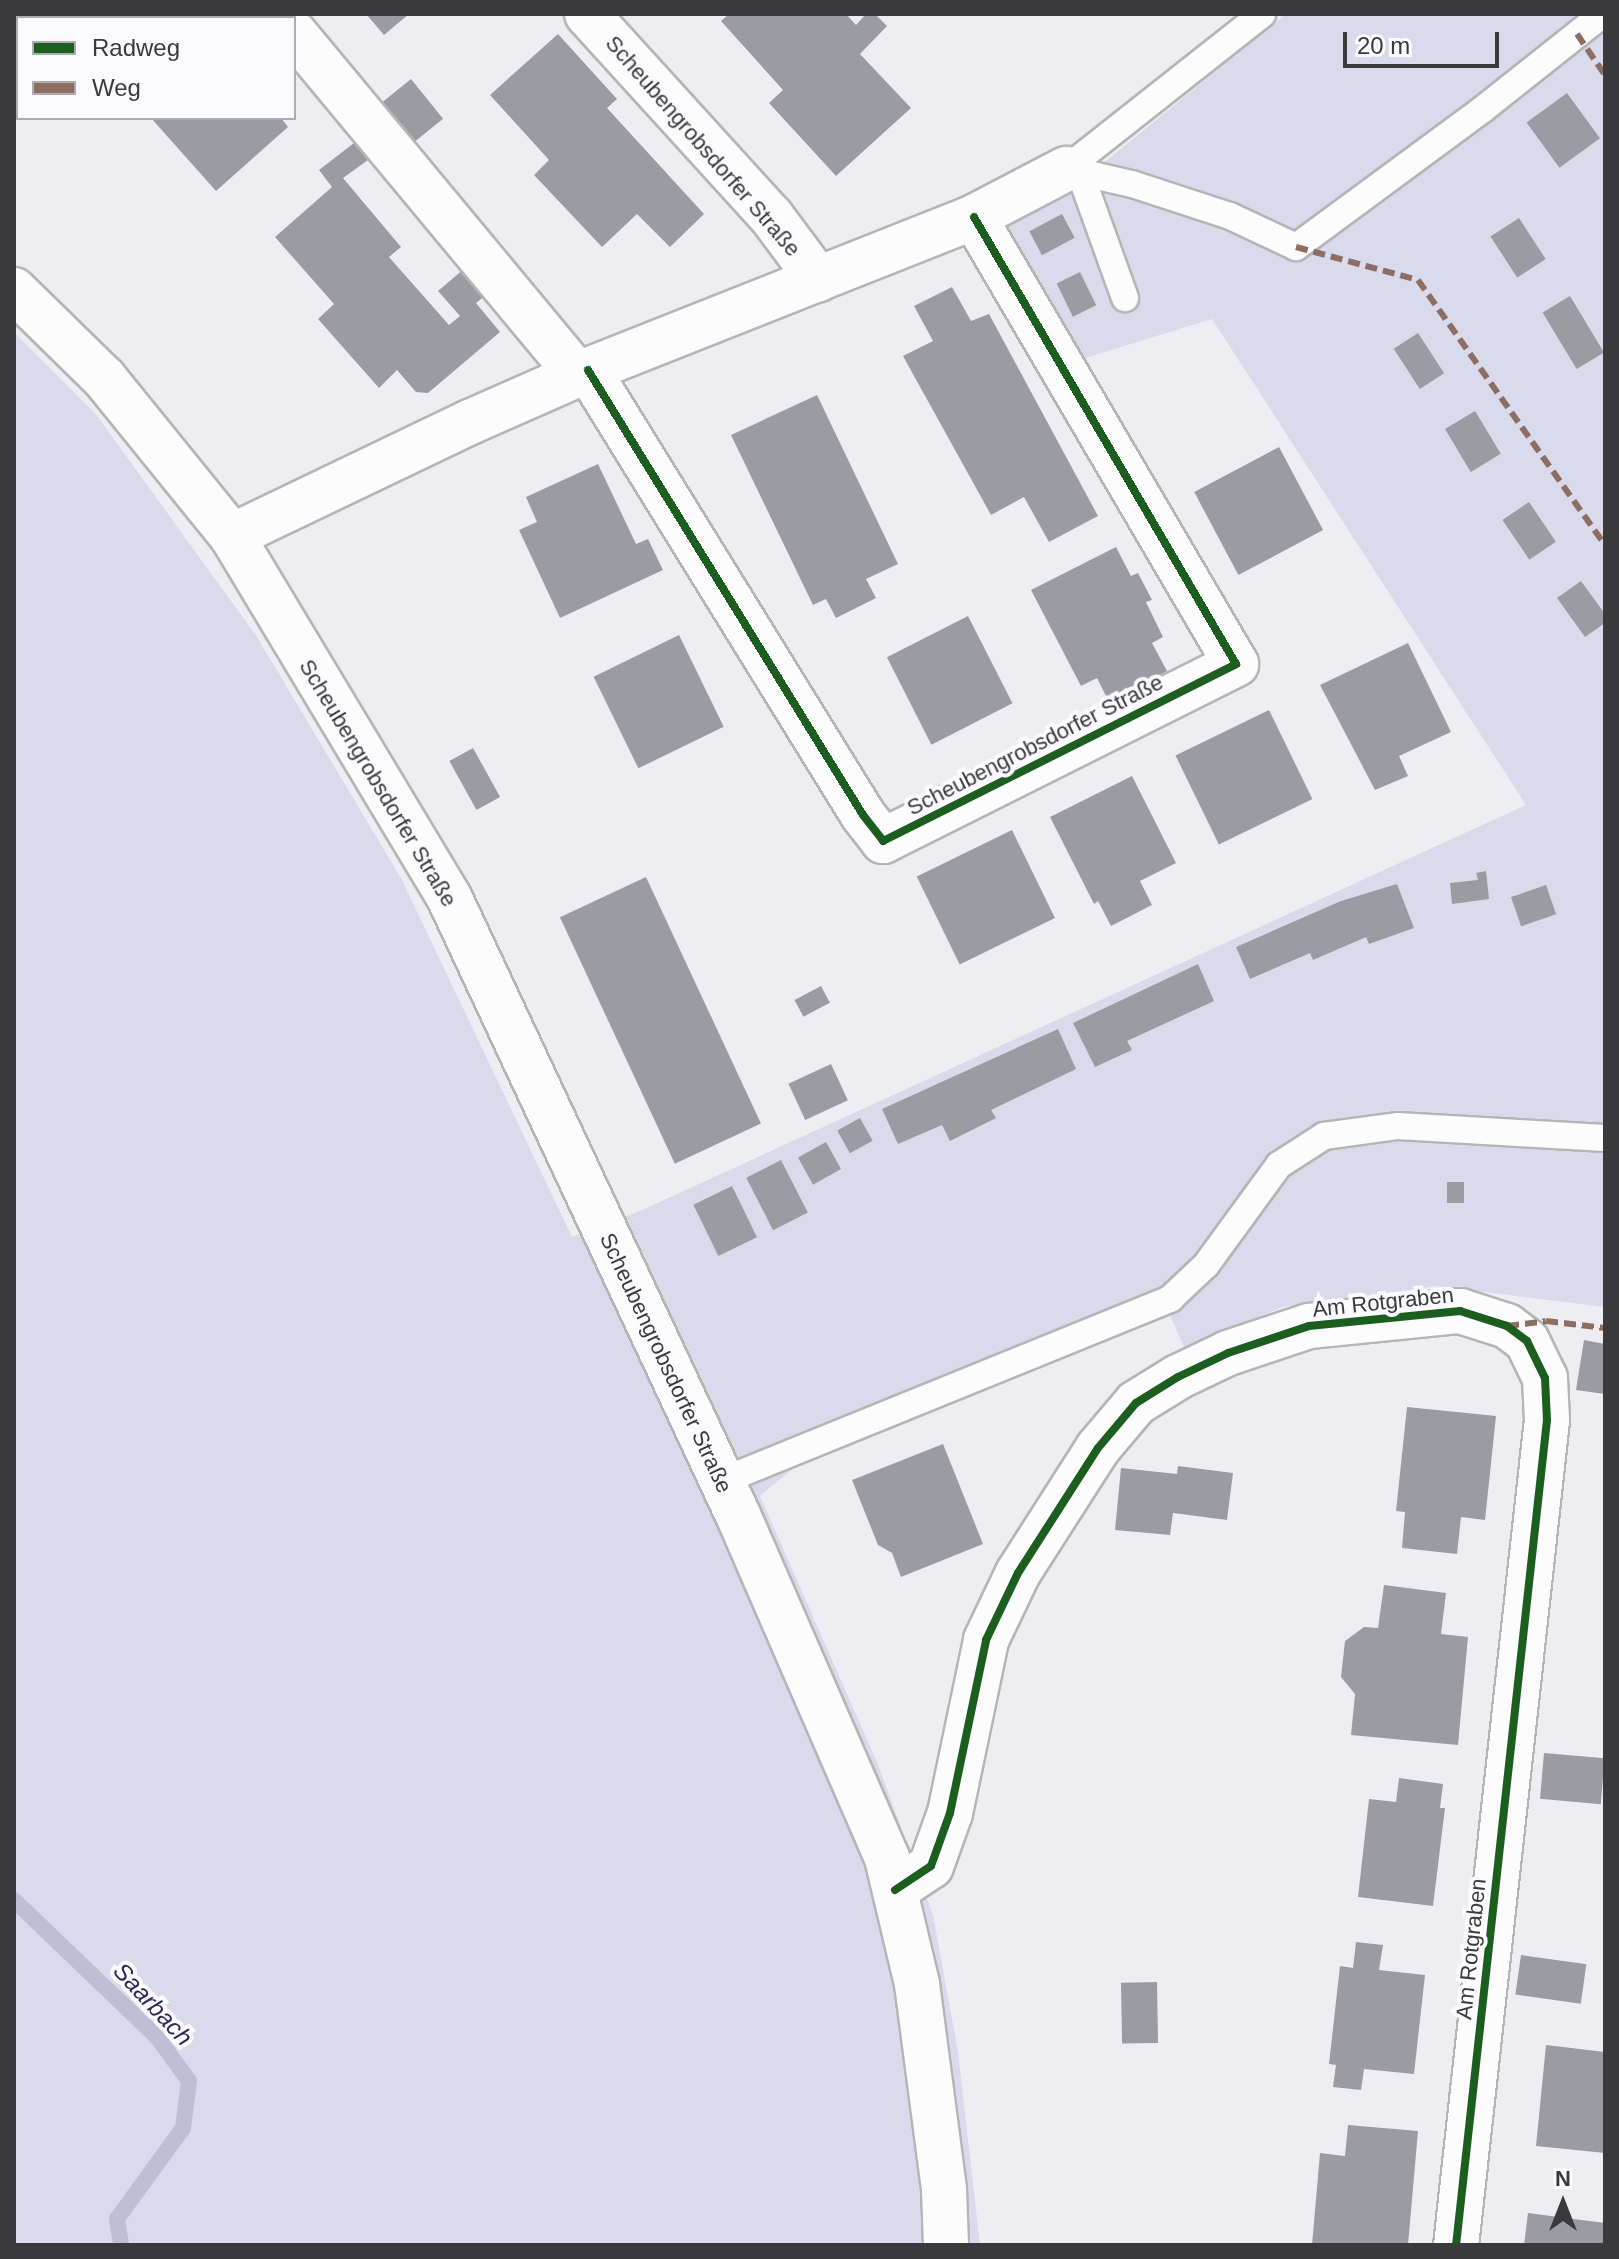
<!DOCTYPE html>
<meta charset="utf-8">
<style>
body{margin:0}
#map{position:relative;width:1619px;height:2259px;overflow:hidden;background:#eeeef2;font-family:Arial,sans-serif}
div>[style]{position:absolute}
.green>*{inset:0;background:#dadaed}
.stream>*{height:16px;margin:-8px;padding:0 8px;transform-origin:8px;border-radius:8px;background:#bebed5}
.building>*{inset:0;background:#9b9ba2;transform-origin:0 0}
.roads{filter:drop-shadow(2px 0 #b5b5b8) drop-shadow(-2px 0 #b5b5b8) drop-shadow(0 2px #b5b5b8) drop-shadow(0 -2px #b5b5b8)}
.lane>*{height:26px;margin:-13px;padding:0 13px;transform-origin:13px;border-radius:13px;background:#fcfcfd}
.street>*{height:44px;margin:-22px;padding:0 22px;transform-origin:22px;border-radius:22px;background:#fcfcfd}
.secondary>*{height:44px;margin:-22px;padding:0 22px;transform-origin:22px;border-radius:22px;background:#fcfcfd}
.quiet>*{height:6px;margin-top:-3px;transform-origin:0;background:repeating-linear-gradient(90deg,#8d6e63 0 12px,transparent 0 18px)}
.cycleway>*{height:8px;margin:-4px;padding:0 4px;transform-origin:4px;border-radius:4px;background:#1b5e20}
span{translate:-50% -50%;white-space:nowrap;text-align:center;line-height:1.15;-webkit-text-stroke:8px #fafaff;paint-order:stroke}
.street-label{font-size:22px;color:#3a3a3d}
.water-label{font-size:24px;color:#2e2954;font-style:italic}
.frame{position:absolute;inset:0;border:16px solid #3a3a3d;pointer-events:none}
.legend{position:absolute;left:16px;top:16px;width:280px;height:104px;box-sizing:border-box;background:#fafaff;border:2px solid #adadb1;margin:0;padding:10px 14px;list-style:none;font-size:24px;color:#3a3a3d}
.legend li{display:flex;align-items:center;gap:16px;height:40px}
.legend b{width:40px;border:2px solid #adadb1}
.north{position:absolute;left:1523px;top:2163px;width:80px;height:80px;-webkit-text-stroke:6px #fafaff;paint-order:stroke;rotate:0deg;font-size:22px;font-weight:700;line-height:32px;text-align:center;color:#3a3a3d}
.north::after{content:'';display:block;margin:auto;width:28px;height:36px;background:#3a3a3d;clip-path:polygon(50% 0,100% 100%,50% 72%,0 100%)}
.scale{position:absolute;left:1343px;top:32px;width:156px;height:36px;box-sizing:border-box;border:4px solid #3a3a3d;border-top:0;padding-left:10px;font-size:24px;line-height:28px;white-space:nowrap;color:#3a3a3d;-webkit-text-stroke:6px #fafaff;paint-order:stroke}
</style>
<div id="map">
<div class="green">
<i style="clip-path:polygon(1286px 14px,1605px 14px,1605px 1307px,1437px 1286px,1283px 1307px,1184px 1347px,1168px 1311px,802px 1461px,760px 1496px,877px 1762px,933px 1915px,958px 2052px,980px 2245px,14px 2245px,14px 332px,95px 413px,257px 637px,402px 880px,572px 1237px,640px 1211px,1526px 805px,1212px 319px,1082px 359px,1000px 225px,1107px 160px)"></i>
</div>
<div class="stream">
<i style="left:14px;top:1900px;width:198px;rotate:43.8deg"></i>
<i style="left:157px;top:2037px;width:54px;rotate:54deg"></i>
<i style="left:189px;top:2081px;width:47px;rotate:97.3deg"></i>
<i style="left:183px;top:2128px;width:112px;rotate:126deg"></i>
<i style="left:117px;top:2219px;width:26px;rotate:81deg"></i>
</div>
<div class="building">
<i style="left:96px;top:14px;width:99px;height:5px"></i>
<i style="clip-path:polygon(366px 14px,409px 14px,384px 35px)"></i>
<i style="clip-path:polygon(729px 14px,846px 14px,856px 25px,866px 14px,875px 14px,887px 26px,860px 54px,911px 108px,836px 176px,769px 103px,783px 90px,721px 21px)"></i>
<i style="clip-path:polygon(558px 34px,617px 99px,607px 108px,704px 214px,670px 247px,637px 214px,602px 247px,534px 175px,549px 160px,490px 95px)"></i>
<i style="left:411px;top:79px;width:51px;height:37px;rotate:51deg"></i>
<i style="left:1567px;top:93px;width:56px;height:50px;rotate:54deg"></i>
<i style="clip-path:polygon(151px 118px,281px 118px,288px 127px,216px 191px)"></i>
<i style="clip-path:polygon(354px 143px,368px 160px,343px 178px,401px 247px,389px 257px,449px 325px,460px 316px,438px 291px,465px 268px,487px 294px,476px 303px,500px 332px,428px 393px,416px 392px,397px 370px,379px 388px,318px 319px,334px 304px,275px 237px,332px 187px,319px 170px)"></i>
<i style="left:1062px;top:214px;width:27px;height:37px;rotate:62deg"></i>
<i style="left:1519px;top:218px;width:49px;height:34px;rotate:57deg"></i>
<i style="left:1080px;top:272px;width:37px;height:26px;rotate:64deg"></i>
<i style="clip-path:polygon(952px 287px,971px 321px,989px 314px,1098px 516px,1049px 542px,1024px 497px,991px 515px,903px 356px,933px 341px,914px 306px)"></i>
<i style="left:1570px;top:296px;width:66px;height:32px;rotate:59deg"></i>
<i style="left:1418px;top:333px;width:48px;height:29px;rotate:57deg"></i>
<i style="clip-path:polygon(817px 395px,898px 564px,866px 579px,876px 598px,836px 618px,826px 599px,813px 605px,731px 435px)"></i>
<i style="left:1475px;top:411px;width:50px;height:35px;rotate:59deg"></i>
<i style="left:1279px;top:447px;width:94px;height:96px;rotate:62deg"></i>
<i style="clip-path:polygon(598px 464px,636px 544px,648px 539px,663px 570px,560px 618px,519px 530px,537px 522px,526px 497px)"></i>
<i style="left:1529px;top:502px;width:48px;height:32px;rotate:56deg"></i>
<i style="clip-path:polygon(1116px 547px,1131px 576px,1138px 573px,1152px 600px,1146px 602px,1163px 637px,1152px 643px,1167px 671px,1109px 702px,1097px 678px,1081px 686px,1031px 590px)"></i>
<i style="clip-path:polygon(1581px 581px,1605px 614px,1605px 623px,1585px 637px,1557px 598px)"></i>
<i style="left:968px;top:616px;width:98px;height:91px;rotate:63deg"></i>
<i style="left:679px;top:635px;width:102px;height:95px;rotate:64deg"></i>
<i style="clip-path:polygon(1408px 643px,1451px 732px,1399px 756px,1408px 776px,1375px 790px,1320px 685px)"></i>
<i style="left:1269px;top:710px;width:99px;height:104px;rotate:64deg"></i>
<i style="left:473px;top:748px;width:56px;height:27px;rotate:61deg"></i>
<i style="clip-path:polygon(1132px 776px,1176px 863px,1140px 881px,1152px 905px,1111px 926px,1098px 901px,1094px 904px,1050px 817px)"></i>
<i style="left:1012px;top:830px;width:98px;height:106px;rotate:64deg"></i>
<i style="clip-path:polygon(1486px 871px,1489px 899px,1452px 904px,1450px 883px,1478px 880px,1476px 873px)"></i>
<i style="left:646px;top:877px;width:272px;height:95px;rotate:65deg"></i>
<i style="clip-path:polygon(1397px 884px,1414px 928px,1369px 944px,1366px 937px,1313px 960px,1310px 953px,1250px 979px,1236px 947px,1341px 901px)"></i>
<i style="left:1546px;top:885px;width:31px;height:37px;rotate:71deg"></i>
<i style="clip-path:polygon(1198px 964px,1214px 1001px,1127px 1041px,1132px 1050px,1095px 1067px,1073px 1023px)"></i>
<i style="left:821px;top:986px;width:19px;height:30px;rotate:62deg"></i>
<i style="clip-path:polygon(1058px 1029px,1076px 1069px,991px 1110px,996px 1118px,950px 1141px,942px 1125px,898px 1144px,882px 1109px)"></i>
<i style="left:831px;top:1064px;width:40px;height:47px;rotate:65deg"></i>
<i style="left:860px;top:1118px;width:26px;height:26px;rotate:61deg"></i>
<i style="left:826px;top:1142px;width:31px;height:32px;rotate:61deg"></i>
<i style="left:781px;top:1160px;width:59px;height:39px;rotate:63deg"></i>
<i style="left:1447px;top:1182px;width:17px;height:21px"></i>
<i style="left:732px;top:1186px;width:57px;height:43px;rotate:64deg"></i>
<i style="clip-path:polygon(1584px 1340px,1605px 1344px,1605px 1394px,1576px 1390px)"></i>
<i style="clip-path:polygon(1407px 1407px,1496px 1416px,1485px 1520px,1461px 1517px,1457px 1554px,1402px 1548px,1405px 1512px,1396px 1511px)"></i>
<i style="clip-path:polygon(943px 1444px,983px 1544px,901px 1577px,892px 1553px,878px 1545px,852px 1480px)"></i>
<i style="clip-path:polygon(1178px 1466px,1233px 1473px,1227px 1520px,1173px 1513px,1170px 1535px,1115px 1530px,1121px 1468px,1177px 1474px)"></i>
<i style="clip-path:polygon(1384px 1585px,1446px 1593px,1441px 1634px,1468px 1637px,1458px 1745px,1351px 1735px,1355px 1694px,1341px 1677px,1345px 1641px,1364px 1627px,1378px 1628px)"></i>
<i style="left:1544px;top:1753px;width:61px;height:46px;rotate:5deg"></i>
<i style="clip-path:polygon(1399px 1778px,1443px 1784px,1440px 1808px,1445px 1808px,1433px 1906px,1358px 1897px,1369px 1799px,1396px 1802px)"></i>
<i style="clip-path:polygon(1356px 1942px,1383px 1945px,1379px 1970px,1425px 1975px,1414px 2074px,1364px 2069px,1361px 2090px,1333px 2087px,1336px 2065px,1329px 2064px,1340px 1966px,1353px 1968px)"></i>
<i style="left:1521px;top:1955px;width:66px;height:40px;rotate:8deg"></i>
<i style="left:1157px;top:1982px;width:61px;height:36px;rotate:89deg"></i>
<i style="clip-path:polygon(1546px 2045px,1605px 2052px,1605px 2153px,1536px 2146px)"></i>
<i style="clip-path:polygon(1348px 2125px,1418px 2131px,1408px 2245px,1312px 2245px,1320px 2153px,1345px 2156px)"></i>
<i style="clip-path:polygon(1528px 2213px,1605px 2223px,1605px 2245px,1524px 2245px)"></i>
</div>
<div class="roads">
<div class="lane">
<i style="left:1066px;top:169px;width:68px;rotate:12.8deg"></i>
<i style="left:1132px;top:184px;width:103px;rotate:18.1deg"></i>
<i style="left:1230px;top:216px;width:73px;rotate:25.2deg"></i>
<i style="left:1296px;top:247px;width:232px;rotate:-36.4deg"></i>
<i style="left:1483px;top:109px;width:153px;rotate:-38.4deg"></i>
<i style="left:1066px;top:169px;width:250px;rotate:-38.3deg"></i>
<i style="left:1080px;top:173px;width:133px;rotate:70.2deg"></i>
<i style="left:722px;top:1481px;width:484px;rotate:-22.1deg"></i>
<i style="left:1170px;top:1299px;width:50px;rotate:-43.4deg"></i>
<i style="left:1206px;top:1265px;width:124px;rotate:-53.9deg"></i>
<i style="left:1279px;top:1165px;width:54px;rotate:-32.8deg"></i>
<i style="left:1324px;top:1136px;width:75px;rotate:-7.7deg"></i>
<i style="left:1398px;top:1126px;width:207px;rotate:3.3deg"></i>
</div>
<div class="street">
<i style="left:587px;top:14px;width:273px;rotate:47.7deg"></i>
<i style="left:771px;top:216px;width:79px;rotate:53.3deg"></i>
<i style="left:294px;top:33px;width:445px;rotate:50.3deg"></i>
<i style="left:588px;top:370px;width:523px;rotate:58.28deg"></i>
<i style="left:863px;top:815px;width:33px;rotate:52deg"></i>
<i style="left:883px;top:841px;width:395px;rotate:-26.6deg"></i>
<i style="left:1236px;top:664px;width:518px;rotate:-120.38deg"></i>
<i style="left:232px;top:536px;width:264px;rotate:-25.6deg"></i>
<i style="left:470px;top:422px;width:129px;rotate:-23.8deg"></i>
<i style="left:588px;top:370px;width:415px;rotate:-21.6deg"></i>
<i style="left:974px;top:217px;width:104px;rotate:-27.6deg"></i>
<i style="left:895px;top:1890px;width:43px;rotate:-33.7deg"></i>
<i style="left:931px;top:1866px;width:56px;rotate:-70.3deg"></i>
<i style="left:950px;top:1813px;width:177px;rotate:-78.2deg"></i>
<i style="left:986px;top:1640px;width:74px;rotate:-64.5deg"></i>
<i style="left:1018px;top:1573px;width:148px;rotate:-57.4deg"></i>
<i style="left:1098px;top:1448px;width:59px;rotate:-49.8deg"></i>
<i style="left:1136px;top:1403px;width:49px;rotate:-31.8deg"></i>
<i style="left:1178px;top:1377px;width:55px;rotate:-25.6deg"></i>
<i style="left:1228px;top:1353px;width:85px;rotate:-18.4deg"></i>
<i style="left:1309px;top:1326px;width:152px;rotate:-5.7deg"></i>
<i style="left:1460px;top:1311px;width:49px;rotate:17.7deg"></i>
<i style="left:1507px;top:1326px;width:25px;rotate:37deg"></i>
<i style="left:1527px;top:1341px;width:41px;rotate:64.1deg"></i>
<i style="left:1545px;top:1378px;width:42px;rotate:87.3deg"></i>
<i style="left:1547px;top:1420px;width:830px;rotate:96.29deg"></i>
</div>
<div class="secondary">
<i style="left:14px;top:290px;width:126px;rotate:44.4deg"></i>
<i style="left:104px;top:378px;width:203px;rotate:51deg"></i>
<i style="left:232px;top:536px;width:421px;rotate:59deg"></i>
<i style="left:449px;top:897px;width:682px;rotate:64.94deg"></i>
<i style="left:738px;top:1515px;width:374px;rotate:66.5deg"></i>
<i style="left:887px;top:1858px;width:130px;rotate:76.6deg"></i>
<i style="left:917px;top:1984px;width:208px;rotate:82.5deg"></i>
<i style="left:944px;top:2190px;width:55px;rotate:87.9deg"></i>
</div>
</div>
<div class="quiet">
<i style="left:1577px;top:34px;width:50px;rotate:55.7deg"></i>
<i style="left:1296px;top:247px;width:126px;rotate:15.1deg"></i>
<i style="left:1418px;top:280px;width:324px;rotate:54.8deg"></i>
<i style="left:1507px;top:1326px;width:39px;rotate:-7deg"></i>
<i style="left:1546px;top:1321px;width:59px;rotate:6.8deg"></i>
</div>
<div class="cycleway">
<i style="left:588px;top:370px;width:523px;rotate:58.28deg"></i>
<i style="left:863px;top:815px;width:33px;rotate:52deg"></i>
<i style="left:883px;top:841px;width:395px;rotate:-26.6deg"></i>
<i style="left:1236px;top:664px;width:518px;rotate:-120.38deg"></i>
<i style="left:895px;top:1890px;width:43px;rotate:-33.7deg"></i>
<i style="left:931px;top:1866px;width:56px;rotate:-70.3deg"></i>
<i style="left:950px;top:1813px;width:177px;rotate:-78.2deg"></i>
<i style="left:986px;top:1640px;width:74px;rotate:-64.5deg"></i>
<i style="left:1018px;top:1573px;width:148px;rotate:-57.4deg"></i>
<i style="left:1098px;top:1448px;width:59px;rotate:-49.8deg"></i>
<i style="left:1136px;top:1403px;width:49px;rotate:-31.8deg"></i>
<i style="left:1178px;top:1377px;width:55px;rotate:-25.6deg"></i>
<i style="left:1228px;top:1353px;width:85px;rotate:-18.4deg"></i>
<i style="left:1309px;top:1326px;width:152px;rotate:-5.7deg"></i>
<i style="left:1460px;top:1311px;width:49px;rotate:17.7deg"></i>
<i style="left:1507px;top:1326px;width:25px;rotate:37deg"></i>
<i style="left:1527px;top:1341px;width:41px;rotate:64.1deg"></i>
<i style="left:1545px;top:1378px;width:42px;rotate:87.3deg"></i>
<i style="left:1547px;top:1420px;width:830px;rotate:96.29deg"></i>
</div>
<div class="street-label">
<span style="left:703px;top:146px;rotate:49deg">Scheubengrobsdorfer Straße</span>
<span style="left:1035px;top:745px;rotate:-27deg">Scheubengrobsdorfer Straße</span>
<span style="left:378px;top:783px;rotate:59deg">Scheubengrobsdorfer Straße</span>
<span style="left:1383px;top:1302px;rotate:-6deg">Am Rotgraben</span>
<span style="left:666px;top:1363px;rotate:65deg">Scheubengrobsdorfer Straße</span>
<span style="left:1471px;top:1949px;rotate:-84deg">Am Rotgraben</span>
</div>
<div class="water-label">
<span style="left:153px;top:2004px;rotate:47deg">Saarbach</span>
</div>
<div class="frame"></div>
<ul class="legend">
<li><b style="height:10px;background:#1b5e20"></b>Radweg</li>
<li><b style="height:10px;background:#8d6e63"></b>Weg</li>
</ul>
<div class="north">N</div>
<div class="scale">20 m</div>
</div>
